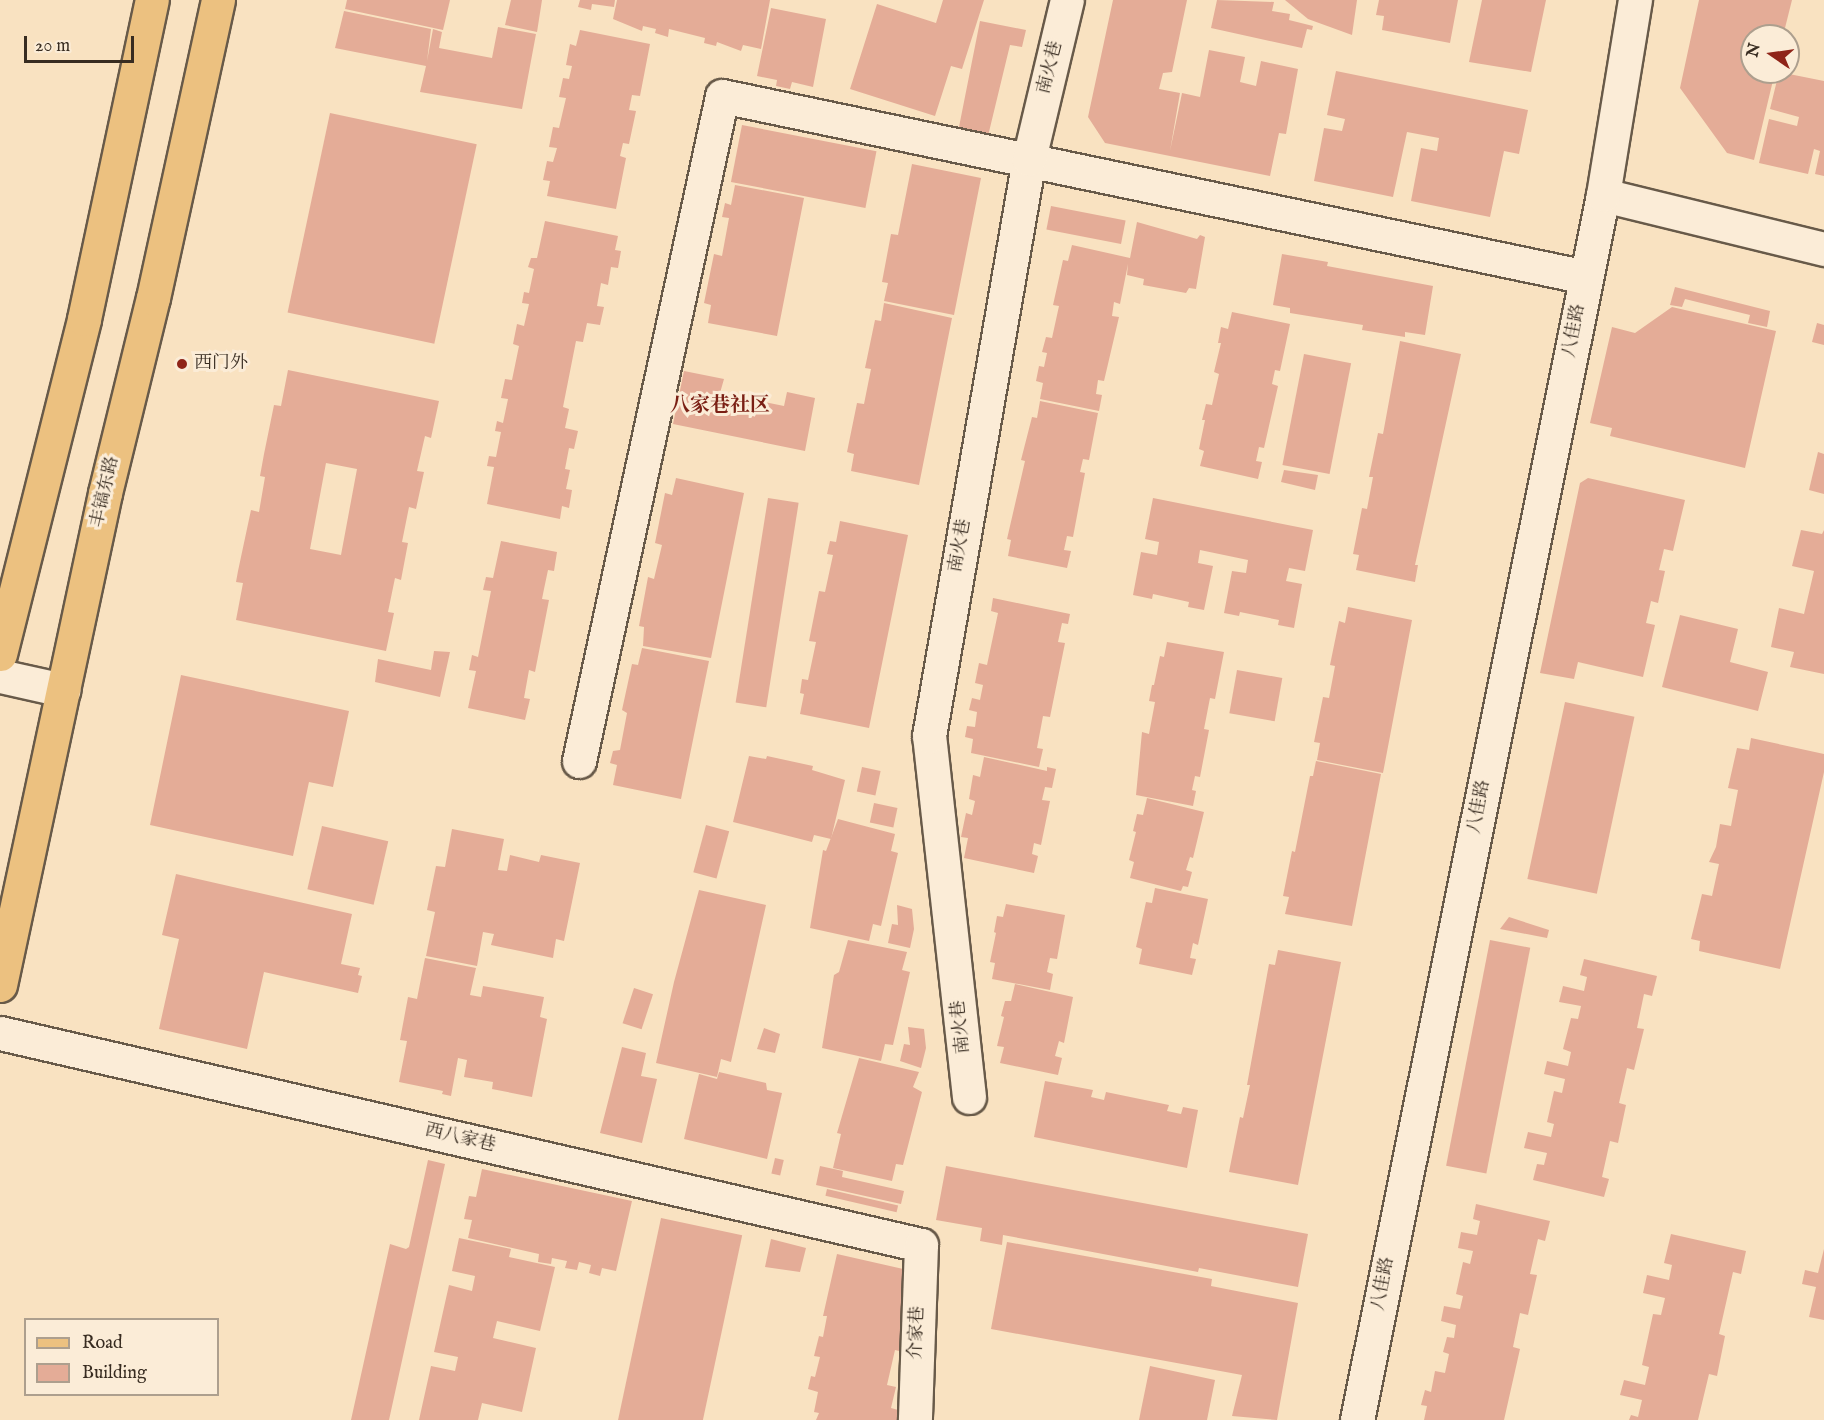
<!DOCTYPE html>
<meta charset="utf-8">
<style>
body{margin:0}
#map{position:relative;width:1824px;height:1420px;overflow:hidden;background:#f9e2c1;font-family:"IM FELL English","Noto Serif SC",serif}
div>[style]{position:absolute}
.building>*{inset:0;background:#e4ac97;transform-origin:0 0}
.roads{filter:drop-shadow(2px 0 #685a49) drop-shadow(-2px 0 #685a49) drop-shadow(0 2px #685a49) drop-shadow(0 -2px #685a49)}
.minor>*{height:33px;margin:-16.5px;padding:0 16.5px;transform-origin:16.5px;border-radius:16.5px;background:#fbecd7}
.major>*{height:33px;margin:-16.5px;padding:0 16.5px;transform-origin:16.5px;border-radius:16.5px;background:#ecc180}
.dots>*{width:16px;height:16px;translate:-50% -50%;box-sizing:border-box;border:3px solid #fbecd7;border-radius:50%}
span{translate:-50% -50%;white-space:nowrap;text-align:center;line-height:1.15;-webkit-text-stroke:6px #fbecd7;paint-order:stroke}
.street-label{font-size:18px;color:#382c21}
.poi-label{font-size:18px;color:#382c21}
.left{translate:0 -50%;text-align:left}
.neighbourhood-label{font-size:20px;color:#7a1f14;font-weight:700}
.legend{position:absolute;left:24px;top:1318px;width:195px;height:78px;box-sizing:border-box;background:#fbecd7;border:2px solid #ad9f8e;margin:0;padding:8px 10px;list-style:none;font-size:18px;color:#382c21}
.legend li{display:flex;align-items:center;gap:12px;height:30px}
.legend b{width:30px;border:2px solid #ad9f8e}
.north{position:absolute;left:1740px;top:24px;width:60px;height:60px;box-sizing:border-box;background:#fbecd7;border:2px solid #ad9f8e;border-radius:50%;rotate:283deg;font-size:16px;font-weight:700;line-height:24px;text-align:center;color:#382c21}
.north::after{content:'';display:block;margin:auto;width:21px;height:27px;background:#8f2418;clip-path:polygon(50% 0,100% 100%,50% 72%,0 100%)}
.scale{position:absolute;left:24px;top:36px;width:110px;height:27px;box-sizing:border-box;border:3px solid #382c21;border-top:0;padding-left:8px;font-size:18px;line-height:21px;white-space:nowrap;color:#382c21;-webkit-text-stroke:4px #fbecd7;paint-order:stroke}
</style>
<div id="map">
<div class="building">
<i style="clip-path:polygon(347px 0,450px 0,443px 30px,345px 9px)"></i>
<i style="clip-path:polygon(511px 0,542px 0,537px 32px,505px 25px)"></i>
<i style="clip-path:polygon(580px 0,615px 0,614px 7px,592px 4px,591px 10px,578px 7px)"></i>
<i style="clip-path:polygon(617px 0,770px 0,761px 49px,743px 45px,741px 51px,717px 42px,716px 46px,704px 43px,705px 38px,669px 29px,668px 37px,655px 33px,656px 29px,643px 26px,642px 31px,613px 19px)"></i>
<i style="clip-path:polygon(943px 0,984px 0,962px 69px,951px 66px,935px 116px,850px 89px,877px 4px,936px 23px)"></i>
<i style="clip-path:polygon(1113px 0,1187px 0,1172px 72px,1163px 73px,1159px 89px,1180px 93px,1170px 151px,1182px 93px,1200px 97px,1209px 50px,1245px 57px,1240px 82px,1256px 86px,1261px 61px,1298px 69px,1286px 134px,1279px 133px,1270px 176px,1105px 143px,1088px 117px)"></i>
<i style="clip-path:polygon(1217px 0,1274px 2px,1272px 11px,1290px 14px,1289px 20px,1313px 26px,1312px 30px,1307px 29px,1302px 48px,1211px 28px)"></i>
<i style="clip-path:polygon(1285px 0,1357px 0,1352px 35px,1308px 19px)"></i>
<i style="clip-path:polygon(1379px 0,1458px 0,1450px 43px,1382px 30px,1384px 16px,1376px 15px)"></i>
<i style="clip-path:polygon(1482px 0,1546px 0,1531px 72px,1469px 62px)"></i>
<i style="clip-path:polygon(1699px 0,1792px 0,1783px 36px,1752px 36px,1752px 72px,1775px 72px,1754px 160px,1727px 153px,1680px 88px)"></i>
<i style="clip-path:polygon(771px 8px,826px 19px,813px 87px,792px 82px,790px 89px,776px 86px,777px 80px,757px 76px)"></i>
<i style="clip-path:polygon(344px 11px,431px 29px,427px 61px,433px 29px,442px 32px,439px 48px,492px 58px,498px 27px,536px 34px,522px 109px,420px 92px,426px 66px,335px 48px)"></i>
<i style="clip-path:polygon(980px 21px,1026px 30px,1022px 47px,1010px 45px,988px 136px,958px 132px)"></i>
<i style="clip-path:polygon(580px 30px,650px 44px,640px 96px,632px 95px,629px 110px,636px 111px,629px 144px,623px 143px,620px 156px,626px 158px,616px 209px,547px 196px,550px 181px,543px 180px,547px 161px,553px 162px,557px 148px,549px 147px,553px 127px,559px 128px,566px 98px,559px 97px,563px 78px,569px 79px,572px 66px,566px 65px,570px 44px,576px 46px)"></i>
<i style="clip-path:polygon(1336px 71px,1528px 110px,1519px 154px,1504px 151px,1490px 217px,1411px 201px,1421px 148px,1437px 151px,1439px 138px,1407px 132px,1393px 197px,1314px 181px,1324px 128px,1342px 131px,1345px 119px,1327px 115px)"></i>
<i style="clip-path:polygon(1779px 72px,1824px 81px,1824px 176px,1815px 174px,1820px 151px,1814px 149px,1808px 174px,1759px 163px,1769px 119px,1797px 126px,1799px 117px,1770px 109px)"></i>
<i style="left:330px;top:113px;width:150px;height:204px;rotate:12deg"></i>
<i style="left:742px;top:125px;width:137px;height:58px;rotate:11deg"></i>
<i style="clip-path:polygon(912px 164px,981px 178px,954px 315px,884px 301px,888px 283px,882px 282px,891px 234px,898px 235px)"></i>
<i style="clip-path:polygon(735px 185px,804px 198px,777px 336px,708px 323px,711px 305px,704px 303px,714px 254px,722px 256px,729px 218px,722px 217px,725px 203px,731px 205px)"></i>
<i style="left:1051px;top:206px;width:76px;height:24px;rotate:11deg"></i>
<i style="clip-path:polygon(545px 221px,618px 236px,615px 250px,621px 251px,618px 268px,611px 267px,608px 285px,601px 283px,597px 306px,604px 307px,600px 325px,587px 323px,583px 342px,576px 341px,563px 407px,569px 409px,565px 428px,578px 431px,574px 449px,569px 448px,565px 469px,570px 470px,566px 489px,572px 490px,569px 508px,562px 506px,560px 519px,487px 504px,494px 467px,487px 466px,489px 456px,496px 457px,501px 432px,495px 431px,497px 421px,503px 423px,508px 399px,501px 398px,505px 379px,512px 380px,519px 346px,513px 344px,517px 324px,524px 326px,529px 304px,522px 303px,524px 292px,529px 293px,534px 269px,528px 267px,531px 258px,537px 258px)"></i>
<i style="clip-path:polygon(1137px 222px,1197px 239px,1200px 235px,1205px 237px,1196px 289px,1189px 288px,1186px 293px,1143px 285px,1144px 279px,1127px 275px,1128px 264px,1120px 304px,1114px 302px,1112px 316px,1119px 317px,1104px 381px,1098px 380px,1096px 394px,1102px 395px,1099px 411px,1040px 399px,1043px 383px,1036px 381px,1039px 366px,1044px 367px,1047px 353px,1042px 352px,1046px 337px,1052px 338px,1059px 306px,1053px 305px,1063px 260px,1068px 261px,1072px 245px,1130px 258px)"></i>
<i style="clip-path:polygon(1282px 254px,1328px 262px,1327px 266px,1433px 286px,1425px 335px,1405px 332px,1405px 337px,1362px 330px,1363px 325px,1290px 313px,1290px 308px,1273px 305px)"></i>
<i style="clip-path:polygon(1675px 287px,1770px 311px,1767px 327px,1748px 323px,1750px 315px,1685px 299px,1682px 307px,1670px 305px)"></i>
<i style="clip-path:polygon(884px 303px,952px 318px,919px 485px,851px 471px,854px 454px,847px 452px,857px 403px,864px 404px,871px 369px,865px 368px,875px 320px,881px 321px)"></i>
<i style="clip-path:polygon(1672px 307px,1776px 331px,1745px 468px,1610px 436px,1612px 428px,1590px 423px,1612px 327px,1635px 333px)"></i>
<i style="clip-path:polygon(1232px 312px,1290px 324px,1280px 371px,1275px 370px,1272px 384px,1278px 386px,1264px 448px,1259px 447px,1256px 461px,1262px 462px,1258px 479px,1200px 466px,1204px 451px,1199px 449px,1205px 420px,1202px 420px,1206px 404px,1212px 405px,1219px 374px,1214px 372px,1221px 343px,1218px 343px,1221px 327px,1228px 329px)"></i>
<i style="clip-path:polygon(1817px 323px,1824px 325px,1824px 345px,1812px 342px)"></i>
<i style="clip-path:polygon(1400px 341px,1461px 354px,1415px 565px,1418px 565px,1415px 582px,1356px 570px,1359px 555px,1353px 554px,1362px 508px,1367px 509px,1373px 477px,1369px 477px,1378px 433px,1383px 434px)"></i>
<i style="left:1304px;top:354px;width:48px;height:113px;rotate:11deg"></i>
<i style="clip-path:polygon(evenodd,288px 370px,439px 401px,431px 438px,425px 436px,417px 471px,424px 472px,416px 509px,409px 507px,402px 542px,408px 543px,401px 580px,395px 578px,388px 612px,394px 613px,386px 651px,236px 620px,243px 583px,236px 582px,238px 571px,251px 510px,259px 512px,265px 477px,260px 476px,264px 454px,274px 405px,281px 406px,288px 370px,326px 463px,357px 469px,341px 555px,310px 549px,326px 463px)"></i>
<i style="clip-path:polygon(684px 371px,724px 379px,720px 393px,784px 406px,787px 392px,815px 398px,805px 451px,673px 424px)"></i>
<i style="clip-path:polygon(1040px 401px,1098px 413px,1089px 460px,1083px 459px,1080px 472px,1085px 473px,1073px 537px,1067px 536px,1064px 550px,1071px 551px,1067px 568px,1008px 556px,1011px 540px,1007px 539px,1025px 461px,1021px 460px,1032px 417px,1037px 418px)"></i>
<i style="clip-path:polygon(1818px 452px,1824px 454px,1824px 494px,1809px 490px)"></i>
<i style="clip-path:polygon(1284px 470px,1318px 475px,1315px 490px,1281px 482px)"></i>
<i style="clip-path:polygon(676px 478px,744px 493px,711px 658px,643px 646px,644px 627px,639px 626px,648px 577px,654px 579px,662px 545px,655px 543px,665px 493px,672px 495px)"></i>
<i style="clip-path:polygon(1588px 478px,1685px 500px,1673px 551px,1664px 549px,1659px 570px,1665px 571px,1658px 603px,1651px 601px,1646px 623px,1655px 625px,1643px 677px,1578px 662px,1574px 679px,1540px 673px,1580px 483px)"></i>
<i style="left:768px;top:498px;width:31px;height:207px;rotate:9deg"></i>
<i style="clip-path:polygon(1153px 498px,1313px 530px,1305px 571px,1289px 568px,1286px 581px,1302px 584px,1294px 628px,1278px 625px,1279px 620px,1240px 612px,1239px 616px,1224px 613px,1232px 571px,1246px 573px,1248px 560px,1200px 550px,1198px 563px,1213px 566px,1204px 610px,1188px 607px,1189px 602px,1153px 594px,1152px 599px,1133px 595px,1141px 552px,1157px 555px,1159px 542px,1145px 539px)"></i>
<i style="clip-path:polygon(840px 521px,908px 535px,869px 728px,800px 714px,804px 694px,800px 693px,802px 679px,808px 680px,816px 642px,809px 641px,819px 591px,825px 592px,833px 555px,827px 554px,830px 541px,836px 542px)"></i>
<i style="clip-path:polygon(1801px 530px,1822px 534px,1824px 530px,1824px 674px,1790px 667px,1794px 652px,1771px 647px,1779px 608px,1804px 614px,1814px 571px,1792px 566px)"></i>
<i style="clip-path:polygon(501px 541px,557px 552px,554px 571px,548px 570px,544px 589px,542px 599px,549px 600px,535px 672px,529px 670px,524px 698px,530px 699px,525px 720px,468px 708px,476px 671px,469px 670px,472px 655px,478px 657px,491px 591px,483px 590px,486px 577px,493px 578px)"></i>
<i style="clip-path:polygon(993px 598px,1070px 614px,1068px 624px,1062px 623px,1058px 642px,1065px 643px,1050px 717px,1043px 716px,1037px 748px,1043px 749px,1039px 767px,971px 753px,973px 739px,965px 737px,967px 726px,975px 727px,977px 712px,969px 710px,972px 698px,980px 700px,983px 685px,975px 683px,979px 663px,987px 665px,998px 613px,991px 611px)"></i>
<i style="clip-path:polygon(1348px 607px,1412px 620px,1383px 773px,1317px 760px,1320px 743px,1314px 742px,1323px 697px,1329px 698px,1335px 666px,1330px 665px,1339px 621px,1345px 623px)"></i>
<i style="clip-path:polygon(1680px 615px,1738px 629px,1730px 662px,1768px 672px,1758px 711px,1662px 687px)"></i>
<i style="clip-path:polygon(1167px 642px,1224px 652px,1215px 699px,1210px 698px,1204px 729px,1209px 730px,1200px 777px,1195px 776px,1192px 790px,1196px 791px,1193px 806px,1136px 795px,1142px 732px,1149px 734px,1155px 702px,1149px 701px,1152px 685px,1154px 685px,1160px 656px,1164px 657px)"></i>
<i style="clip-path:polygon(642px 648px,709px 661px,681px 799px,613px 785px,617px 765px,610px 763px,613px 751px,620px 750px,627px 713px,622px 710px,632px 664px,638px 665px)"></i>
<i style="clip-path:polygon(434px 651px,450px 652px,440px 697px,375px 682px,378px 659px,431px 670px)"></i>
<i style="left:1237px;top:670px;width:46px;height:44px;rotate:10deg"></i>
<i style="clip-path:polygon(181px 675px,349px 711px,333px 787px,309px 782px,293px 856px,150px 825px)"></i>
<i style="left:1565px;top:702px;width:71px;height:181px;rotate:12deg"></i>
<i style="clip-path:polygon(1751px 738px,1824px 754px,1824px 772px,1780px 969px,1699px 951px,1700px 941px,1691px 939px,1702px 894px,1712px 896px,1719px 864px,1709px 862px,1716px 847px,1720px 824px,1731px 826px,1738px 790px,1728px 788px,1737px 748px,1749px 750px)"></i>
<i style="clip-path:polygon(749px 756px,766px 759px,767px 756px,813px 766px,812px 770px,845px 780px,831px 839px,814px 835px,812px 842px,733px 822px)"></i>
<i style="clip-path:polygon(984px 757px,1047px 771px,1047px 767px,1056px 769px,1052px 788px,1045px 787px,1042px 800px,1050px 801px,1041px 845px,1034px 843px,1032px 854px,1038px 856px,1034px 873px,964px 858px,968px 838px,961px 837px,966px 813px,972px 815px,975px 801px,969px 799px,973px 775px,980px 777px)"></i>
<i style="clip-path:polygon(1316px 761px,1381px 774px,1352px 926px,1285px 914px,1289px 897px,1283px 896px,1292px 851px,1295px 852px,1310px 776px,1313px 776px)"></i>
<i style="left:862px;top:767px;width:19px;height:25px;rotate:12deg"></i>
<i style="clip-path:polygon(1147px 798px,1204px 812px,1193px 858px,1190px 857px,1186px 870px,1192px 872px,1188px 887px,1183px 886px,1181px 891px,1130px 878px,1134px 862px,1129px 860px,1136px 832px,1133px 831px,1137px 814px,1143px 815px)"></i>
<i style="left:874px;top:803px;width:24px;height:20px;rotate:12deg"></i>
<i style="clip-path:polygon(838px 819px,895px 834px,891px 851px,898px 853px,881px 926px,873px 924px,869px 941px,810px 928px,823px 850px,826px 851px)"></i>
<i style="left:706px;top:825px;width:24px;height:49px;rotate:15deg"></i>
<i style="left:322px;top:826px;width:68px;height:65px;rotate:13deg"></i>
<i style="clip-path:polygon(452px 829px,504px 839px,498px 870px,507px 871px,510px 855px,539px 862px,541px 855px,580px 863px,564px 941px,556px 939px,553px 958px,491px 945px,494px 934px,483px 932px,477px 966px,426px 956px,435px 912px,427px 910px,436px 866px,445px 867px)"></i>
<i style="clip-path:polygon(176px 874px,352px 914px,341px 964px,360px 968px,358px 975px,362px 976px,358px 993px,264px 972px,247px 1049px,159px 1029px,179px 939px,162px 935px)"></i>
<i style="clip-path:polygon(1155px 888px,1208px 899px,1198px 945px,1193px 943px,1190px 958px,1196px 959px,1192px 975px,1139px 964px,1142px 949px,1136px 947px,1146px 902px,1152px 903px)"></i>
<i style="clip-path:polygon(699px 890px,766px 905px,731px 1062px,721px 1059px,717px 1077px,656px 1063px,674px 982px)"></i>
<i style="clip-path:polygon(1006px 904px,1065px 915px,1057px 959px,1050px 958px,1047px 972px,1053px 974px,1050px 990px,992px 979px,995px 963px,990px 962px,996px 933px,994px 932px,997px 916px,1003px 917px)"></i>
<i style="clip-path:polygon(897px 905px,912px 909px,914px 929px,910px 948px,888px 943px,892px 924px,898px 925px)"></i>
<i style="clip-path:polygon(1509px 917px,1549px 930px,1547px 938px,1500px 929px)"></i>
<i style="clip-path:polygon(848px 940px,907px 952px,902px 970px,910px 972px,893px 1045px,885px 1044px,881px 1061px,822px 1048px,834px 975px,839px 972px)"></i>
<i style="left:1490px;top:940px;width:41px;height:230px;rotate:11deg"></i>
<i style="clip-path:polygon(1278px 950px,1341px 962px,1298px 1185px,1229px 1172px,1240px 1117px,1243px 1118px,1250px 1085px,1247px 1085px,1269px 964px,1275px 965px)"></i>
<i style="clip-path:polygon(425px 958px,476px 968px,470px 995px,481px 997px,483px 986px,544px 997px,540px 1017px,547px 1019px,532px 1097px,492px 1089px,493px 1082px,464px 1077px,467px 1060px,458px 1058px,451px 1096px,442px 1094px,443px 1091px,399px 1082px,407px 1041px,400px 1040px,408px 997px,417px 999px)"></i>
<i style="clip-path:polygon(1584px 959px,1657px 976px,1652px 996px,1644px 994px,1637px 1028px,1644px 1029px,1634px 1070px,1627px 1068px,1619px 1103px,1626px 1105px,1618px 1143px,1610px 1141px,1602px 1177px,1609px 1179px,1604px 1197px,1533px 1180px,1537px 1164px,1544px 1165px,1547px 1153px,1524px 1148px,1528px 1132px,1551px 1137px,1554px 1124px,1547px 1122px,1554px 1091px,1562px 1093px,1565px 1079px,1544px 1074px,1547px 1061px,1568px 1066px,1571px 1052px,1563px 1049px,1571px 1018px,1578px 1019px,1581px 1006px,1559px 1002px,1563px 986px,1584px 991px,1587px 977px,1580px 975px)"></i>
<i style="clip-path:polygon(1015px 984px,1073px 997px,1064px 1043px,1059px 1041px,1055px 1056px,1062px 1058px,1058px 1075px,1000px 1063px,1004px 1047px,997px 1046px,1004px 1017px,1001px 1016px,1005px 1001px,1011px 1001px)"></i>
<i style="left:634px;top:988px;width:20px;height:37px;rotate:18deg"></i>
<i style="clip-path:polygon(908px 1027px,924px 1029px,926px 1048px,921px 1068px,900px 1061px,904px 1044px,910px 1045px)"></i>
<i style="clip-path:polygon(764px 1028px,780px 1034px,775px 1053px,757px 1049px)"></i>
<i style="clip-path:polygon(622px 1047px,646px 1053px,641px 1076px,657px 1079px,642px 1143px,600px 1133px)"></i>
<i style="clip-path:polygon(859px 1058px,919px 1072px,913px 1087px,922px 1092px,903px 1165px,896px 1164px,892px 1181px,833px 1168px,841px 1134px,837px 1133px)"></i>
<i style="clip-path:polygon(719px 1072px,766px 1083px,767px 1090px,782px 1093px,767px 1159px,684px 1139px,699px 1074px,717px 1079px)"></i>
<i style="clip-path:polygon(1045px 1081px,1093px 1090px,1091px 1097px,1104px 1100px,1106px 1092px,1169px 1105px,1167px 1111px,1181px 1114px,1183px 1107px,1198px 1110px,1187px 1168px,1034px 1137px)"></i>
<i style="left:775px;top:1158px;width:9px;height:16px;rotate:13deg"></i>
<i style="clip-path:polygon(428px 1160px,445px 1164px,389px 1420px,351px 1420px,390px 1244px,406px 1249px,409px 1247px)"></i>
<i style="clip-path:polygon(820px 1166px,843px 1171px,842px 1177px,904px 1191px,901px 1204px,816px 1185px)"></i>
<i style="clip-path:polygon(946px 1166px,1308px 1234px,1298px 1287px,1199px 1268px,1198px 1272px,1003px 1235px,1002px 1245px,980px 1241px,982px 1228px,936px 1220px)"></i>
<i style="clip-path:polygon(482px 1169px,632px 1201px,616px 1271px,602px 1268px,600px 1276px,589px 1273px,591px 1265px,579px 1262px,577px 1270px,565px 1268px,567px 1261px,552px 1258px,551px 1264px,538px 1262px,539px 1254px,468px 1238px,472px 1220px,464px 1219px,469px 1196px,476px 1197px)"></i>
<i style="left:827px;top:1189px;width:73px;height:7px;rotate:13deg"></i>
<i style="clip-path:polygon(1476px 1204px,1550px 1221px,1545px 1241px,1538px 1239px,1530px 1274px,1537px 1275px,1528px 1315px,1520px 1313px,1513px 1347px,1520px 1349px,1504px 1420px,1424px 1420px,1427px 1406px,1421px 1405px,1425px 1390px,1431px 1392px,1435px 1371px,1445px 1373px,1449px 1354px,1443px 1352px,1447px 1337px,1454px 1338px,1456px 1325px,1441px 1321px,1444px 1306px,1460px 1309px,1463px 1296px,1456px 1294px,1463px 1262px,1470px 1264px,1473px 1251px,1458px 1248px,1461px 1232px,1477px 1235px,1480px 1221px,1473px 1219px)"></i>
<i style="left:661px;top:1218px;width:83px;height:207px;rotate:12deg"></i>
<i style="clip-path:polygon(1671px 1234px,1746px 1251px,1741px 1274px,1733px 1272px,1719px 1334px,1725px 1336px,1717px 1376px,1709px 1374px,1698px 1420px,1629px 1420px,1631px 1415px,1638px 1417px,1642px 1400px,1620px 1395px,1624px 1380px,1645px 1385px,1649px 1367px,1642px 1365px,1653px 1314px,1661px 1315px,1665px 1298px,1643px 1293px,1647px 1275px,1669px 1280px,1672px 1265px,1664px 1263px)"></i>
<i style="clip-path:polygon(459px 1238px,511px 1249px,509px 1257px,555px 1267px,540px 1331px,497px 1321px,493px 1338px,536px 1348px,522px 1412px,482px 1403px,478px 1420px,419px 1420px,431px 1366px,455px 1371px,458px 1357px,434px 1352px,449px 1285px,472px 1291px,475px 1276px,452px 1271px)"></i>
<i style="clip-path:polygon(771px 1239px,806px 1248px,800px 1272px,765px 1267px)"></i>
<i style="clip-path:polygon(1007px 1242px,1212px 1279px,1211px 1286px,1298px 1303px,1277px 1420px,1232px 1416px,1242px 1375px,991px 1329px)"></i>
<i style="clip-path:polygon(1824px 1249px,1824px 1320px,1809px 1317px,1816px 1287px,1802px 1284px,1805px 1270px,1818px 1273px)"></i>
<i style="clip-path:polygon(837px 1254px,912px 1271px,903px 1352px,895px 1350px,887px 1385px,896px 1387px,891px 1408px,902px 1411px,900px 1420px,816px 1420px,819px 1413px,814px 1412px,818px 1392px,808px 1389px,811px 1376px,815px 1377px,820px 1357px,814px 1356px,819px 1336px,823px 1337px,827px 1316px,823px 1316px)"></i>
<i style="clip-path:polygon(1150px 1366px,1215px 1380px,1207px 1420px,1139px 1420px)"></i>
</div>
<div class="roads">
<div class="minor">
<i style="left:1603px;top:195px;width:228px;rotate:13.7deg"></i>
<i style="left:0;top:676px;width:65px;rotate:12.5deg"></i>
<i style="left:579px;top:761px;width:680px;rotate:-77.86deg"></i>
<i style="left:722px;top:96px;width:883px;rotate:11.83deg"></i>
<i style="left:0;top:1033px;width:945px;rotate:12.96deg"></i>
<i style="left:921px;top:1245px;width:175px;rotate:92deg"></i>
<i style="left:969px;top:1097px;width:363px;rotate:-96.3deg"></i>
<i style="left:929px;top:736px;width:586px;rotate:-80.17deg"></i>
<i style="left:1029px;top:159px;width:163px;rotate:-76.6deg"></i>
<i style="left:1357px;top:1420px;width:1249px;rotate:-78.65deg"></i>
<i style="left:1603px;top:195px;width:198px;rotate:-80.7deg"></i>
</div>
<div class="major">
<i style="left:0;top:654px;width:345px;rotate:-75.9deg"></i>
<i style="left:84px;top:319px;width:326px;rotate:-78deg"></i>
<i style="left:0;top:985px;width:503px;rotate:-77.95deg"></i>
<i style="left:105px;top:493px;width:201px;rotate:-76.2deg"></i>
<i style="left:153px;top:298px;width:305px;rotate:-77.7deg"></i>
</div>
</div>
<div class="dots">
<i style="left:182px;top:364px;background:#8f2418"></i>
</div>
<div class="street-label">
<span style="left:1051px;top:68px;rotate:-76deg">南火巷</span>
<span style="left:1575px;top:331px;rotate:-79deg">八佳路</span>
<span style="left:106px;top:492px;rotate:-77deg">丰镐东路</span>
<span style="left:961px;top:546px;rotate:-80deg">南火巷</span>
<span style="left:1480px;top:807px;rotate:-79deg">八佳路</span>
<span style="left:962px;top:1027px;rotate:-96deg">南火巷</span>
<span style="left:460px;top:1139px;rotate:13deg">西八家巷</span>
<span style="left:1384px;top:1284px;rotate:-79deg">八佳路</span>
<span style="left:918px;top:1333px;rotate:-88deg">介家巷</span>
</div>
<div class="poi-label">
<span class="left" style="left:194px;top:364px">西门外</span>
</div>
<div class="neighbourhood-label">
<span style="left:720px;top:405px">八家巷社区</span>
</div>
<ul class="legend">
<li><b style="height:8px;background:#ecc180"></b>Road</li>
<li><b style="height:16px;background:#e4ac97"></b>Building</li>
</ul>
<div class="north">N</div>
<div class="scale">20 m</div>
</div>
